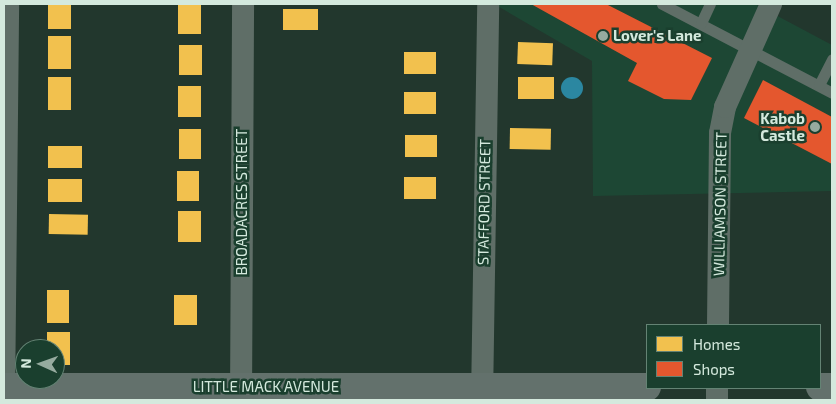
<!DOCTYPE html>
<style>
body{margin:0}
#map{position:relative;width:836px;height:404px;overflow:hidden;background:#22372d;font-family:"Exo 2",sans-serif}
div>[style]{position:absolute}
.built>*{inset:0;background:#1d4734}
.water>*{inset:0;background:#2b87a1}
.round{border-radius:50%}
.homes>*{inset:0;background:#f2c14e;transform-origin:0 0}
.shops>*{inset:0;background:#e4572e}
.lane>*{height:11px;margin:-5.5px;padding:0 5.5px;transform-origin:5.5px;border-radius:5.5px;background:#5f6e67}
.street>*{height:22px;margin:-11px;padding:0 11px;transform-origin:11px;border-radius:11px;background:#5f6e67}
.secondary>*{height:28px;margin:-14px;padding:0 14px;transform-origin:14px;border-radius:14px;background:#63716c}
.dots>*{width:14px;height:14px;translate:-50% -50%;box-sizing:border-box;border:2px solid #1a3f2e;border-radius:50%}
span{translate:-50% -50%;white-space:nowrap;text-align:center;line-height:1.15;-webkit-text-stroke:5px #1a3f2e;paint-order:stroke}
.poi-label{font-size:15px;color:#d4e9dd;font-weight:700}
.left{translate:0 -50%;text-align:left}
.right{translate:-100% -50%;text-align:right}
.street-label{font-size:15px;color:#d4e9dd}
.frame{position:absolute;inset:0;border:5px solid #d4e9dd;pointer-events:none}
.legend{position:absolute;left:646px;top:324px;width:175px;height:65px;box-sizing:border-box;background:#1a3f2e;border:1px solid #648374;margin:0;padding:6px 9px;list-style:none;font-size:15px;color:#d4e9dd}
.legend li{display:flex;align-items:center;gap:10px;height:25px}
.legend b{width:25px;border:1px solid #648374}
.north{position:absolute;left:15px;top:339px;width:50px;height:50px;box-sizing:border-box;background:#1a3f2e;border:1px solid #648374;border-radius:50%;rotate:272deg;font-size:14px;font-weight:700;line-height:20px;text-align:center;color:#d4e9dd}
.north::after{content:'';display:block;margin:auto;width:18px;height:22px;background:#96ab9f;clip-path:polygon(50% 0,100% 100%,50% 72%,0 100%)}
</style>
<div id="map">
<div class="built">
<i style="clip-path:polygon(494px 4px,755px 4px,832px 45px,832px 191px,593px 196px,592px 61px)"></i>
</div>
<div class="water">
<i class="round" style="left:561px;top:77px;width:22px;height:22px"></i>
</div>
<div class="homes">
<i style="left:48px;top:4px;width:23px;height:25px"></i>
<i style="left:178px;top:4px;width:23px;height:30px"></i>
<i style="left:283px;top:9px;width:35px;height:21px"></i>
<i style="left:48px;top:36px;width:23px;height:33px"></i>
<i style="left:518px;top:42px;width:35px;height:22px;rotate:2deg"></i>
<i style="left:179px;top:45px;width:23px;height:30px"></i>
<i style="left:404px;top:52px;width:32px;height:22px"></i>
<i style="left:48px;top:77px;width:23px;height:33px"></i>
<i style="left:518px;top:77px;width:36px;height:22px"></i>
<i style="left:201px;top:86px;width:31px;height:23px;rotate:90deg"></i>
<i style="left:436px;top:92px;width:22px;height:32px;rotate:90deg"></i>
<i style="left:510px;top:128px;width:41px;height:21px;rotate:1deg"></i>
<i style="left:179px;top:129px;width:22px;height:30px"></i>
<i style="left:405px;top:135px;width:32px;height:22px"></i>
<i style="left:48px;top:146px;width:34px;height:22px"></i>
<i style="left:177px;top:171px;width:22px;height:30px"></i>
<i style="left:404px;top:177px;width:32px;height:22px"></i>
<i style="left:48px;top:179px;width:34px;height:23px"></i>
<i style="left:201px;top:211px;width:31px;height:23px;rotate:90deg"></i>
<i style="left:49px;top:214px;width:39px;height:20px;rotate:1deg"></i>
<i style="left:47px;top:290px;width:22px;height:33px"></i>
<i style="left:174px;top:295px;width:23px;height:30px"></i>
<i style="clip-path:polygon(47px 332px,70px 332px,70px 365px,55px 365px,55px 349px,47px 349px)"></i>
</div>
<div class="shops">
<i style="clip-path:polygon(531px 4px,606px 4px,712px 58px,691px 100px,664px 99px,628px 81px,637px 63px)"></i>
<i style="clip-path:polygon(763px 80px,832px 117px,832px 164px,744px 118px)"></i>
</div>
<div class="lane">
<i style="left:662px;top:4px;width:192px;rotate:27.6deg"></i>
<i style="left:701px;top:23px;width:21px;rotate:-65deg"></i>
<i style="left:819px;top:85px;width:29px;rotate:-63deg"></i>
</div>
<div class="street">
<i style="left:718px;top:325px;width:192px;rotate:-89.4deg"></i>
<i style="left:720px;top:133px;width:26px;rotate:-79deg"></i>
<i style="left:725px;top:107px;width:113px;rotate:-65.9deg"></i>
<i style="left:4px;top:400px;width:396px;rotate:-89.4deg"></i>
<i style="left:241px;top:400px;width:396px;rotate:-89.7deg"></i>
<i style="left:482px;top:400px;width:396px;rotate:-89.1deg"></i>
<i style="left:717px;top:400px;width:12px;rotate:-90deg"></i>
</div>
<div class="secondary">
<i style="left:4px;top:387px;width:643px"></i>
<i style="left:820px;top:387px;width:12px"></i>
</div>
<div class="dots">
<i style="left:603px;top:36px;background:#96ab9f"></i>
<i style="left:815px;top:127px;background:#96ab9f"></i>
</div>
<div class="poi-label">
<span class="left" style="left:613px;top:36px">Lover's Lane</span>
<span class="right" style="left:805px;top:127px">Kabob<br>Castle</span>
</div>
<div class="street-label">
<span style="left:242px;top:202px;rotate:-90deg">BROADACRES STREET</span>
<span style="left:484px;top:202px;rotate:-89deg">STAFFORD STREET</span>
<span style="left:720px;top:204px;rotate:-89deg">WILLIAMSON STREET</span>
<span style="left:266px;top:387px">LITTLE MACK AVENUE</span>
</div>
<div class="frame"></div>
<ul class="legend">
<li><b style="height:14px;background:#f2c14e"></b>Homes</li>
<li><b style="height:14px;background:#e4572e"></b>Shops</li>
</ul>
<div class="north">N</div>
</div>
